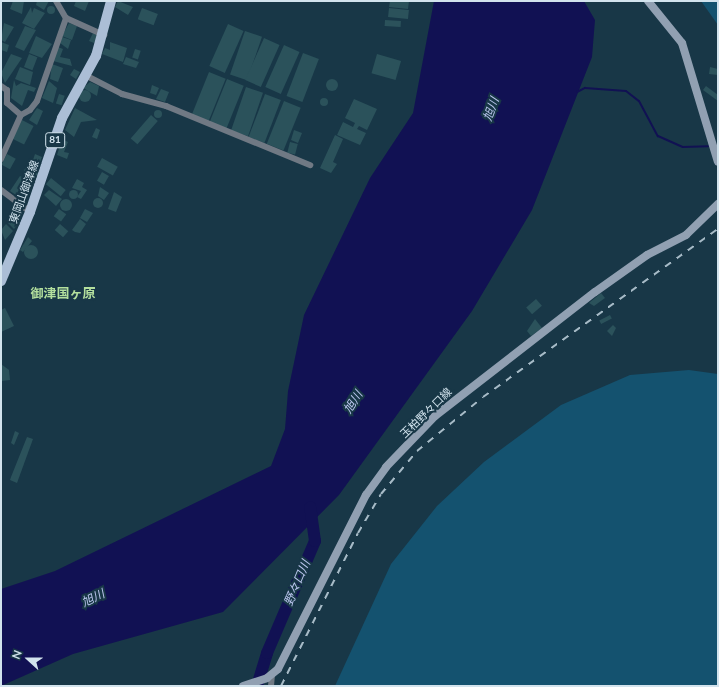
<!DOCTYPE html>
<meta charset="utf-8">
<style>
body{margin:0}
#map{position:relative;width:719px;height:687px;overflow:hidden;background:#183747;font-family:Lato,"Noto Sans JP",sans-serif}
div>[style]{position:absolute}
.green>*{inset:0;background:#14526f}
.water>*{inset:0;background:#111153}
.stream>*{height:2px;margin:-1px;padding:0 1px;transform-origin:1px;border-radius:1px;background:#111153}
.river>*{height:12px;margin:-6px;padding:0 6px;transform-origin:6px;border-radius:6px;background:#111153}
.building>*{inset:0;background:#2b525b;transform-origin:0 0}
.round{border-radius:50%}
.minor>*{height:6px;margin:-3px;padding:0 3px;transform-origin:3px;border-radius:3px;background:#707984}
.secondary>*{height:8px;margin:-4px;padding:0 4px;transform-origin:4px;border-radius:4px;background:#91a0b2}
.primary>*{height:10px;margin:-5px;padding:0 5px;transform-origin:5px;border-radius:5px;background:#abbed6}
.rail>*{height:2px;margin-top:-1px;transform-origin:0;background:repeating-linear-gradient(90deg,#a7bbc7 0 7px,transparent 0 14px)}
span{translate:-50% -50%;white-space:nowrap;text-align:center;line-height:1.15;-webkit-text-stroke:4px #183747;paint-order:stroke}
.shield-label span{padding:1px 3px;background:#183747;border:1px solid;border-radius:3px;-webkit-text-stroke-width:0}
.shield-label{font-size:10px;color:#d2e3ed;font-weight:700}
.street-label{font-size:11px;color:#d2e3ed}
.water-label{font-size:12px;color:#bbc6ee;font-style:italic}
.quarter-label{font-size:13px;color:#b3df9d;font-weight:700}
.frame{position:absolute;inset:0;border:2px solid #d2e3ed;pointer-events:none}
.north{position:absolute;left:8px;top:639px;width:40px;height:40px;-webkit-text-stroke:3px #183747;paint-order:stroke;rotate:291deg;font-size:11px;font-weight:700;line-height:16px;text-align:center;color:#d2e3ed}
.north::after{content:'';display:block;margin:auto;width:14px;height:18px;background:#d2e3ed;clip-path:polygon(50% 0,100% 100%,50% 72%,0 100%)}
</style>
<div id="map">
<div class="green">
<i style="clip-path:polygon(701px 1px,718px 1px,718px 25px)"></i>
<i style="clip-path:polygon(689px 370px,718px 374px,718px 686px,335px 686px,391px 564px,437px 506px,484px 462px,561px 405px,630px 375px)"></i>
</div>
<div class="water">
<i style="clip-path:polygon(434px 1px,584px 1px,595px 20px,592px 57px,532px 210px,472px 311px,339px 495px,223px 612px,73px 654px,1px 686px,1px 589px,55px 571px,271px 466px,285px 429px,288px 391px,304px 315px,370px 178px,413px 113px)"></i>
</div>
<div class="stream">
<i style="left:577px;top:92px;width:9px;rotate:-27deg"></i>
<i style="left:585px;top:88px;width:41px;rotate:4.2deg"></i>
<i style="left:626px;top:91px;width:16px;rotate:38deg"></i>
<i style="left:639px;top:101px;width:40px;rotate:62deg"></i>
<i style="left:658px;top:136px;width:27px;rotate:24deg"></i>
<i style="left:683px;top:147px;width:25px;rotate:-2deg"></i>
</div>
<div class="river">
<i style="left:257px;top:686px;width:34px;rotate:-73deg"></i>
<i style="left:267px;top:653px;width:122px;rotate:-66.8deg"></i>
<i style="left:315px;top:541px;width:34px;rotate:-98deg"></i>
</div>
<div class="building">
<i style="clip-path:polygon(13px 1px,24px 1px,22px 14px,10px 9px)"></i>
<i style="clip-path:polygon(37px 1px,49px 1px,44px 10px,36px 5px)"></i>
<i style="clip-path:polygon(76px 1px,89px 1px,85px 11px,74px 6px)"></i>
<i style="clip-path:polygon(118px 1px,133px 7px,128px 15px,115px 7px)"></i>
<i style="clip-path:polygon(390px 1px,409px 1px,408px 9px,389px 7px)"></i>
<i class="round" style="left:47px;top:6px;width:8px;height:8px"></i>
<i style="clip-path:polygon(31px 7px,32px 13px,34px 8px,45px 13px,34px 29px,22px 23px)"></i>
<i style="left:142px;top:8px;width:17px;height:12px;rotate:21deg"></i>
<i style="left:389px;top:8px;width:20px;height:9px;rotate:6deg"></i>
<i style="left:385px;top:20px;width:16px;height:6px;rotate:4deg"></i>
<i style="clip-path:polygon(4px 23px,14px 27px,5px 42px,1px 40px)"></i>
<i style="clip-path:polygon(69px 23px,77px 26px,72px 40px,62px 36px)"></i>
<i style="left:228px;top:24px;width:17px;height:46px;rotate:24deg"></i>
<i style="clip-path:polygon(25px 26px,36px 30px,24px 51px,15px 47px)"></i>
<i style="left:245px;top:31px;width:18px;height:46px;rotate:19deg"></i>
<i style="clip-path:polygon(93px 33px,98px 36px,94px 43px,89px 41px)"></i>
<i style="clip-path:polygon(36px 36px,52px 44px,42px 58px,29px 53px)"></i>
<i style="clip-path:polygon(62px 37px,71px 40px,68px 49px,60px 43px)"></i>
<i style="left:264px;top:38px;width:17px;height:46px;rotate:24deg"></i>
<i style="clip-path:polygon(1px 42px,9px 45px,7px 52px,1px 50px)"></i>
<i style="clip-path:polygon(110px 42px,127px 48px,123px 62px,102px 54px,105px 48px,110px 50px)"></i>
<i style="left:284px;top:45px;width:17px;height:46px;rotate:24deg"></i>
<i style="clip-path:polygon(58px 47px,63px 49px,60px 57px,70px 59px,72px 66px,53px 61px)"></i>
<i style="left:135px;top:49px;width:6px;height:9px;rotate:18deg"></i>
<i style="left:303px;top:53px;width:17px;height:46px;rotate:21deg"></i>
<i style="clip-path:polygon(11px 54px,22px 58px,5px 83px,1px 73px)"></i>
<i style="left:29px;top:54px;width:9px;height:14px;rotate:21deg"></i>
<i style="left:377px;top:54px;width:25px;height:20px;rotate:16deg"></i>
<i style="clip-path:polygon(126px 57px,139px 62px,136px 68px,123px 64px)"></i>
<i style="clip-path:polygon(52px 64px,63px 68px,58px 82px,50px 79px)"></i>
<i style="clip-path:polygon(20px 67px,33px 72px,30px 85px,15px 79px)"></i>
<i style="clip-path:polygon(710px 67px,718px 69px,718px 75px,709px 74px)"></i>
<i style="clip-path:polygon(74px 69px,80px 72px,76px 79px,70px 75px)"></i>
<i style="left:209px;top:72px;width:18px;height:46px;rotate:22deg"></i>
<i class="round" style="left:326px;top:79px;width:12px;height:12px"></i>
<i style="left:227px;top:79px;width:18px;height:46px;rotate:22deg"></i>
<i style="clip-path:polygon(14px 80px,16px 86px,21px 83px,36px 88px,34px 92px,28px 90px,22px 106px,11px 98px)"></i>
<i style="clip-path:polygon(49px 81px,57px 88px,53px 103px,42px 98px)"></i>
<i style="clip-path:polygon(90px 82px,99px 86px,97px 96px,83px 88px)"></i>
<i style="clip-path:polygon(152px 85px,159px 88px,156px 95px,150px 93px)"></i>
<i style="clip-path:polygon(706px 86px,718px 95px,718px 101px,703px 90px)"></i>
<i style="left:246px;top:87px;width:18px;height:46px;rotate:19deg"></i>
<i style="clip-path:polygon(161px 89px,169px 92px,165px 102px,156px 99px)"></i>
<i class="round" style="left:79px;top:90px;width:12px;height:12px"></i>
<i style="left:59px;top:94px;width:6px;height:10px;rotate:18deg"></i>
<i style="left:265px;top:94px;width:17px;height:46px;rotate:21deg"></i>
<i class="round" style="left:320px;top:98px;width:8px;height:8px"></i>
<i style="clip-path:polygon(354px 99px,377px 109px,367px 130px,359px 126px,357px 129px,366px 133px,360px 145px,337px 135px,343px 122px,353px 127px,355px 123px,345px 118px)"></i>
<i style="left:284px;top:101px;width:18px;height:46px;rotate:22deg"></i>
<i style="clip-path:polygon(37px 108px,43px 111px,37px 125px,29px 120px)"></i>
<i style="clip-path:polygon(75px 108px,97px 120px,81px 122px,74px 137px,65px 130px)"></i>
<i class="round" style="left:154px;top:110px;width:8px;height:8px"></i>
<i style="left:151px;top:115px;width:9px;height:31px;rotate:41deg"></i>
<i style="left:22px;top:120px;width:13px;height:21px;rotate:27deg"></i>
<i style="clip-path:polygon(96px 128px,100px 130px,97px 139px,92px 137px)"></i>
<i style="clip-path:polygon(294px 130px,302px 133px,298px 143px,291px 140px)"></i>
<i style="clip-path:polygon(335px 135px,343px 139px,333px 162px,337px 164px,331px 173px,320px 168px)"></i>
<i style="clip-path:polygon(62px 139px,68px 142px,64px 152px,69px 153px,67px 159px,57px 155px)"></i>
<i style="left:290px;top:142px;width:8px;height:11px;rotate:14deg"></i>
<i style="left:7px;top:154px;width:10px;height:12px;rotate:29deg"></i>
<i style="clip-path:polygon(35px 154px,42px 157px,40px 162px,33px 160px)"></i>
<i style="left:102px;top:158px;width:18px;height:10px;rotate:29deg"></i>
<i class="round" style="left:24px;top:165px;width:14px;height:14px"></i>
<i style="left:102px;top:172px;width:8px;height:10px;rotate:30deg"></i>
<i style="clip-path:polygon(20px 176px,34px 184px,26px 190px,21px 186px,16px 195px,10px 191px)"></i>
<i style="left:51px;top:178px;width:19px;height:8px;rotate:39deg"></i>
<i style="clip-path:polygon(77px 179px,84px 183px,82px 187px,87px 190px,81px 199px,77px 197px,81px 191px,72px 188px)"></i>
<i style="clip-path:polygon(100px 187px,109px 193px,104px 200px,98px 196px)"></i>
<i class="round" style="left:68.5px;top:189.5px;width:9px;height:9px"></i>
<i style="clip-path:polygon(49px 190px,62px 199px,56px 206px,44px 195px)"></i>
<i style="clip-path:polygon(114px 192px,122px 197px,116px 212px,108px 209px)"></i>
<i class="round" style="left:93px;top:198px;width:10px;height:10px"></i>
<i class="round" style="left:60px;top:199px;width:12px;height:12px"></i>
<i style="left:59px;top:209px;width:9px;height:9px;rotate:36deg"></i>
<i style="clip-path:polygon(85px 209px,93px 213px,87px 222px,80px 218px)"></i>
<i style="clip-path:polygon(14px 217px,20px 222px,14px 229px,8px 223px)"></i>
<i style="clip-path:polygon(80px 219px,86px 224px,80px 233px,75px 232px,72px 230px)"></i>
<i style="clip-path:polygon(6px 224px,13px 231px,5px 240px,1px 230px)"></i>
<i style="left:60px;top:224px;width:11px;height:8px;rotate:41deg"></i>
<i style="clip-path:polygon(28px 237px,32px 241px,23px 252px,20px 250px)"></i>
<i class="round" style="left:24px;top:245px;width:14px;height:14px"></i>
<i style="clip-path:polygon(601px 293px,605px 298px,594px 306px,589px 303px)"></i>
<i style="left:536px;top:299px;width:9px;height:13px;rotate:49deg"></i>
<i style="clip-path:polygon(5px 308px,14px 326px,1px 332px,1px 310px)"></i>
<i style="left:610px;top:315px;width:4px;height:12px;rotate:63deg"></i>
<i style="clip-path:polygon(535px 319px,542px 328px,531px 336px,527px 331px)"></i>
<i style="clip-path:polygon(613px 325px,616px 328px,612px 336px,607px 331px)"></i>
<i style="clip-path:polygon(1px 364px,9px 370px,10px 380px,1px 381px)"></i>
<i style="clip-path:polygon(15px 431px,19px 433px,14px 445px,11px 443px)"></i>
<i style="clip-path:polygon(27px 437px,33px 439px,17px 483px,10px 480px,11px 477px)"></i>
</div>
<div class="minor">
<i style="left:56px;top:1px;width:20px;rotate:60deg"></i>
<i style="left:66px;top:18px;width:42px;rotate:24.1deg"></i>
<i style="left:85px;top:75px;width:42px;rotate:27.2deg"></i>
<i style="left:122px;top:94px;width:46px;rotate:15.3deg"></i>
<i style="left:166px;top:106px;width:156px;rotate:22.3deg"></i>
<i style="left:1px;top:86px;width:7px;rotate:34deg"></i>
<i style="left:7px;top:90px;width:13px;rotate:90deg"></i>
<i style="left:7px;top:103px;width:18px;rotate:41deg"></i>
<i style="left:21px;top:115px;width:10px;rotate:-29deg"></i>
<i style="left:30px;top:110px;width:11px;rotate:-52deg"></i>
<i style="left:37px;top:101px;width:88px;rotate:-70.7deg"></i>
<i style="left:1px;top:159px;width:48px;rotate:-65.6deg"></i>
<i style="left:1px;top:190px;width:36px;rotate:37deg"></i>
<i style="left:271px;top:686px;width:12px;rotate:-85deg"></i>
</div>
<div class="secondary">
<i style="left:648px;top:1px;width:54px;rotate:51deg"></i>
<i style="left:682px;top:43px;width:124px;rotate:73.2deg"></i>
<i style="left:243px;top:686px;width:25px;rotate:-18deg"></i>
<i style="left:267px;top:678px;width:14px;rotate:-39deg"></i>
<i style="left:278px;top:669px;width:195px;rotate:-63.2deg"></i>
<i style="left:366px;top:495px;width:34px;rotate:-54deg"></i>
<i style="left:386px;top:467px;width:71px;rotate:-46.1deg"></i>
<i style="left:435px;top:416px;width:202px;rotate:-37.8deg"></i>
<i style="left:595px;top:292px;width:64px;rotate:-35.4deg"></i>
<i style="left:647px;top:255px;width:44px;rotate:-27.1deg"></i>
<i style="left:686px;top:235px;width:45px;rotate:-44.1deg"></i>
</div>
<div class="primary">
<i style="left:1px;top:281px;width:75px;rotate:-67.2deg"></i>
<i style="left:30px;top:212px;width:99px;rotate:-71.2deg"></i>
<i style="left:62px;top:118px;width:71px;rotate:-61.3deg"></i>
<i style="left:96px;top:56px;width:57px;rotate:-74.7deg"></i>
</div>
<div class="rail">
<i style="left:281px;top:686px;width:171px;rotate:-63.3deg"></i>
<i style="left:358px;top:533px;width:45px;rotate:-59.5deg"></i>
<i style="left:381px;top:494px;width:56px;rotate:-50.1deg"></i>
<i style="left:417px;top:451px;width:85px;rotate:-39.3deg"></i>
<i style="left:483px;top:397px;width:289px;rotate:-35.6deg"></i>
</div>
<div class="shield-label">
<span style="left:55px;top:140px">81</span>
</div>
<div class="street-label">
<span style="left:24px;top:192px;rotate:-70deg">東岡山御津線</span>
<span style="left:426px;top:413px;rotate:-44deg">玉柏野々口線</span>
</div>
<div class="water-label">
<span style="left:491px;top:109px;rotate:-70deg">旭川</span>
<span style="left:353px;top:402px;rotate:-58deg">旭川</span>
<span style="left:297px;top:583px;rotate:-67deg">野々口川</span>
<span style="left:93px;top:598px;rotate:-26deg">旭川</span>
</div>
<div class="quarter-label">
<span style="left:63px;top:293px">御津国ヶ原</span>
</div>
<div class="frame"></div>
<div class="north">N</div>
</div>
